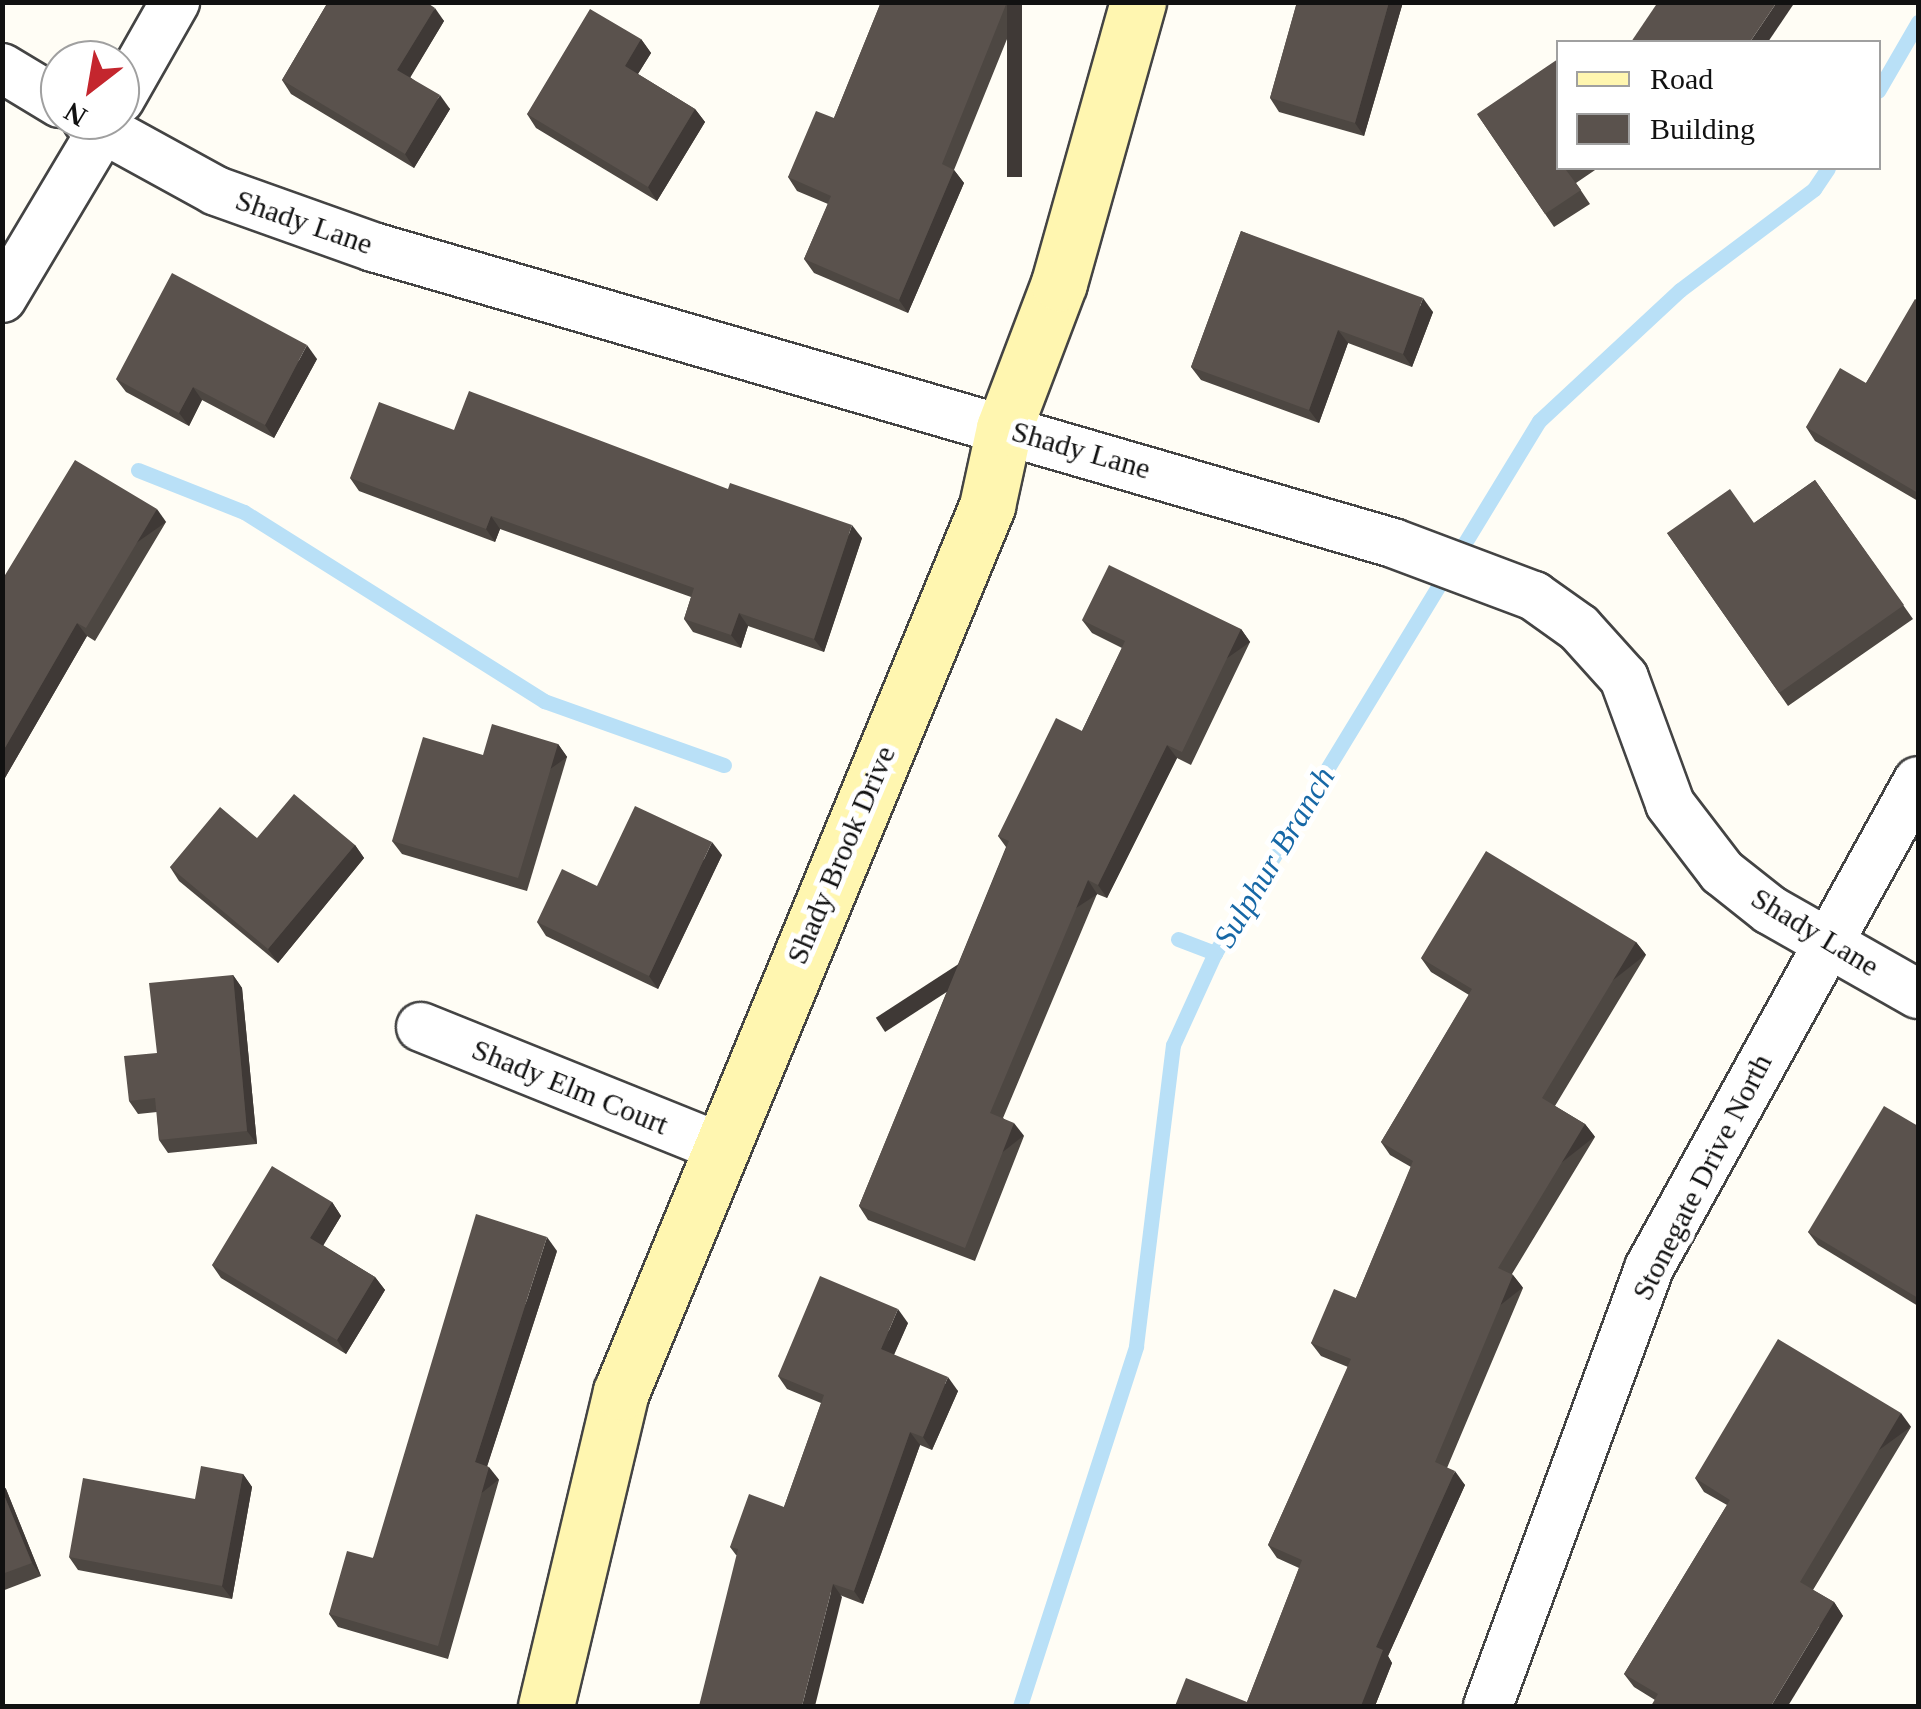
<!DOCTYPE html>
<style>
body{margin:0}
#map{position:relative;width:1921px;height:1709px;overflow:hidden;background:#fffdf5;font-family:"Times New Roman",serif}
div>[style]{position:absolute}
.stream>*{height:15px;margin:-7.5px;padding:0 7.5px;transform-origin:7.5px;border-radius:7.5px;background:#b9e0f7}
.roads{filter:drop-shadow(2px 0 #444) drop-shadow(-2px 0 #444) drop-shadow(0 2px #444) drop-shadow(0 -2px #444)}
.street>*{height:48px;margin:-24px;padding:0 24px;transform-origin:24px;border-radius:24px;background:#fff}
.secondary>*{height:55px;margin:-27.5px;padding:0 27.5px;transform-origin:27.5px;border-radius:27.5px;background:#fff6b0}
.wall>*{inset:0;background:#4d4742}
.shaded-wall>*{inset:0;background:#3f3936;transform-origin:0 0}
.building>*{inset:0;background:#5a524d}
span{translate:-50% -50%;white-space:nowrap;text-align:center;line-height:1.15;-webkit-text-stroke:10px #fff;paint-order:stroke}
.street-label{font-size:30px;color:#111}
.water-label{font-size:32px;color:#1768a6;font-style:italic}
.frame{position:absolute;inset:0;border:5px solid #111;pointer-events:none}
.legend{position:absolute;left:1556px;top:40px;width:325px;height:130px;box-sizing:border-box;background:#fff;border:2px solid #a0a0a0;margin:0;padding:12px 18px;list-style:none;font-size:30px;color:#111}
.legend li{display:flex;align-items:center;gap:20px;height:50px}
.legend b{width:50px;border:2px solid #a0a0a0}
.north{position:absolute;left:40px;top:40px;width:100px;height:100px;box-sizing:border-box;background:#fff;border:2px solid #a0a0a0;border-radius:50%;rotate:211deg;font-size:28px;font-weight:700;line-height:40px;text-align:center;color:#111}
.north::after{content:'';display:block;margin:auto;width:35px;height:45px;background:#c4262e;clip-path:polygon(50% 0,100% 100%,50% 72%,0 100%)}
</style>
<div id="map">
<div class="stream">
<i style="left:1878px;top:91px;width:80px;rotate:-59.9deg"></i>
<i style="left:138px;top:470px;width:114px;rotate:21.6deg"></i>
<i style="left:244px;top:512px;width:355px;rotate:32.2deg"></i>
<i style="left:544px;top:701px;width:191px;rotate:19.6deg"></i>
<i style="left:1178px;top:939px;width:40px;rotate:21deg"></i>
<i style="left:1020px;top:1706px;width:378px;rotate:-72.1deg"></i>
<i style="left:1136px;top:1346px;width:303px;rotate:-83deg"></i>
<i style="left:1173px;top:1045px;width:101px;rotate:-65.5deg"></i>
<i style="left:1215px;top:953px;width:623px;rotate:-58.66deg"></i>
<i style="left:1539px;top:421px;width:192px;rotate:-42.9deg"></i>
<i style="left:1680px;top:290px;width:168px;rotate:-37deg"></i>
<i style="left:1814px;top:189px;width:25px;rotate:-56deg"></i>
</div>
<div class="roads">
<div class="street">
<i style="left:2px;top:68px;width:68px;rotate:31.1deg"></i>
<i style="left:120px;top:99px;width:112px;rotate:-60.4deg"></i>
<i style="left:87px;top:120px;width:147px;rotate:28.8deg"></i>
<i style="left:216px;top:191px;width:167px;rotate:19.6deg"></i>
<i style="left:373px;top:247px;width:1062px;rotate:16.18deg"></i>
<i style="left:1393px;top:543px;width:151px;rotate:20.6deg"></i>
<i style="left:1534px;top:596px;width:55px;rotate:35.4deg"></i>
<i style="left:1579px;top:628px;width:67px;rotate:48deg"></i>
<i style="left:1624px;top:678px;width:134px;rotate:69.9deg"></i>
<i style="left:1670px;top:804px;width:86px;rotate:52.6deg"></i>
<i style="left:1722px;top:872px;width:61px;rotate:38.4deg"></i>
<i style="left:1770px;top:910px;width:170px;rotate:29.6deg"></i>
<i style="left:2px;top:298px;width:207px;rotate:-59.2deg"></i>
<i style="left:421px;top:1027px;width:321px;rotate:21.9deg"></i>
<i style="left:1488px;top:1706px;width:467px;rotate:-69.8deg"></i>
<i style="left:1649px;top:1268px;width:556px;rotate:-61.09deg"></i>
</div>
<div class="secondary">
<i style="left:546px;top:1706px;width:323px;rotate:-76.6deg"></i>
<i style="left:621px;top:1392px;width:959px;rotate:-67.55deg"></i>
<i style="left:987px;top:506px;width:80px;rotate:-77.7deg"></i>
<i style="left:1004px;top:428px;width:155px;rotate:-69.2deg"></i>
<i style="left:1059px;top:283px;width:292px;rotate:-74.3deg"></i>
</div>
</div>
<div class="wall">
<i style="clip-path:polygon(328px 2px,429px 2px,428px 4px,444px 21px,410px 77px,450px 109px,414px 168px,291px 94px,282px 80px)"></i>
<i style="clip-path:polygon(881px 2px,1022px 2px,954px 170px,964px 183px,908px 313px,814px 273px,804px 259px,828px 204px,797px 191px,788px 177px,834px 118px)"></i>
<i style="clip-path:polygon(1297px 2px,1403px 2px,1364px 136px,1279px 112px,1270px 98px)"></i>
<i style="clip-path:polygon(641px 39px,651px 53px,638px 74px,695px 109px,705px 122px,657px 201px,536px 128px,527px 114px)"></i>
<i style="clip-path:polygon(1477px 114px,1558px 168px,1598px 168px,1576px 183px,1590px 204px,1554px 227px)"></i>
<i style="clip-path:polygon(1241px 231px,1433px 312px,1412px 367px,1348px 343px,1319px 423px,1201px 380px,1191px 367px)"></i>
<i style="clip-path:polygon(1918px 301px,1918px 501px,1815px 441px,1806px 427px,1866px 383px)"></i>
<i style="clip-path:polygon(317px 359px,274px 438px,202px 400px,189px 426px,126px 392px,116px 379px)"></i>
<i style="clip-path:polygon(454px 430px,862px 538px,824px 652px,748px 626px,741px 648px,693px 632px,684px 619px,691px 597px,500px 529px,495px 542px,359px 491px,350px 478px)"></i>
<i style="clip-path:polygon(1815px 480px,1913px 619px,1788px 706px,1667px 533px,1754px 523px)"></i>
<i style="clip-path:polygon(166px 522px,95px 641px,87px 636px,2px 783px,2px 580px)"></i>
<i style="clip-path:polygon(1082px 620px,1241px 629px,1250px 642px,1191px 765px,1177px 758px,1107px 898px,1097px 894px,1003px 1118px,1024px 1136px,975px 1261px,868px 1220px,859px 1206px,1006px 847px,998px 836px,1082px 731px,1122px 648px,1092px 633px)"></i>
<i style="clip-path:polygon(558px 744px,567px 757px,527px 891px,402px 854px,392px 841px)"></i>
<i style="clip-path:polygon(257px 838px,355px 845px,364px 858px,278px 963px,179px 881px,170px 867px)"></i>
<i style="clip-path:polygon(722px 855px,658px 989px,546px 936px,537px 922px,597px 886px)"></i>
<i style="clip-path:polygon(1636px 942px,1646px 955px,1555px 1106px,1585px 1124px,1595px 1137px,1512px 1274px,1523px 1288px,1447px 1468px,1465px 1485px,1388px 1656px,1392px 1663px,1375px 1706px,1175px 1706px,1247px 1702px,1299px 1568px,1277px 1558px,1268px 1545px,1348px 1367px,1321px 1356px,1311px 1343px,1356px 1298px,1411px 1167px,1390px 1155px,1381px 1142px,1469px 995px,1431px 972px,1421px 958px)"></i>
<i style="clip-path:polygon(233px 975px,242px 988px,257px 1144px,168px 1153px,159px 1140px,157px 1112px,138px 1114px,129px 1101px,157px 1053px)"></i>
<i style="clip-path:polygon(1918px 1126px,1918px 1306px,1818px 1245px,1808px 1232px)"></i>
<i style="clip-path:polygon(332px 1202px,341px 1216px,323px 1245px,375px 1277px,385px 1290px,346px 1354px,221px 1278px,212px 1265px)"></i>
<i style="clip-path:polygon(557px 1251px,487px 1466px,499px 1480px,448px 1659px,338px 1627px,329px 1614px,373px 1558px)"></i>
<i style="clip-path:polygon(908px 1323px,894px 1355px,958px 1391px,932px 1450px,920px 1445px,863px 1604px,736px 1555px,730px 1547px,784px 1507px,821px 1403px,787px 1389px,778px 1376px)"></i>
<i style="clip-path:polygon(1911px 1427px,1813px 1590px,1834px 1602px,1843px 1616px,1655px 1700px,1634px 1687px,1624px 1674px,1727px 1505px,1704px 1492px,1695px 1478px)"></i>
<i style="clip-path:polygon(243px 1474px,252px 1487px,232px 1599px,78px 1570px,69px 1557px,195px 1499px)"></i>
<i style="clip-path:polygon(2px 1484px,6px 1489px,41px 1576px,2px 1591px)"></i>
</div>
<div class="shaded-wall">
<i style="left:1007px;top:2px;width:15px;height:175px"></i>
<i style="clip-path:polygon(1389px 2px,1403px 2px,1364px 136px,1355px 123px)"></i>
<i style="clip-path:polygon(1777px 2px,1795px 2px,1768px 42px,1750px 42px)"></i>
<i style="clip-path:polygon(435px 8px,444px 21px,407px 83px,397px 70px)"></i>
<i style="clip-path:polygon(641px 39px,651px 53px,634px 80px,625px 66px)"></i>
<i style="clip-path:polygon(440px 95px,450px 109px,414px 168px,405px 154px)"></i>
<i style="clip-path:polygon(695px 109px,705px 122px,657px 201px,648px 187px)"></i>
<i style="clip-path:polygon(954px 170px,964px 183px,908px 313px,899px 300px)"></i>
<i style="clip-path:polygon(1423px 298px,1433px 312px,1412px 367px,1403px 354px)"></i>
<i style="clip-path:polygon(1338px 330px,1348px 343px,1319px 423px,1309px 410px)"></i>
<i style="clip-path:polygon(307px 345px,317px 359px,274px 438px,265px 425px)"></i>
<i style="clip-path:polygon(193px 387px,202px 400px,189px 426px,179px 413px)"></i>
<i style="left:157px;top:509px;width:16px;height:139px;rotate:55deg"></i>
<i style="clip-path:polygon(491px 516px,500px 529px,495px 542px,486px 529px)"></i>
<i style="clip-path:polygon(852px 525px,862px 538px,824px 652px,814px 639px)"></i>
<i style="clip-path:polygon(739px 613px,748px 626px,741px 648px,731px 635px)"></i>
<i style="clip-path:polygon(77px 623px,87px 636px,2px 783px,2px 753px)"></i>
<i style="left:1241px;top:629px;width:16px;height:136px;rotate:55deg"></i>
<i style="left:558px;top:744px;width:16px;height:140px;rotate:55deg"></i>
<i style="clip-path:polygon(1167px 745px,1177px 758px,1107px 898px,1098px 885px)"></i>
<i style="clip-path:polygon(712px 842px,722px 855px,658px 989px,649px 976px)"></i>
<i style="clip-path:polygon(355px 845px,364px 858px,278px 963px,268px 949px)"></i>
<i style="left:1088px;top:880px;width:17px;height:253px;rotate:57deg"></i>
<i style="left:1636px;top:942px;width:16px;height:182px;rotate:52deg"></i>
<i style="clip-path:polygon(233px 975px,242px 988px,257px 1144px,247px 1131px)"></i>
<i style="left:1014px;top:1123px;width:16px;height:134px;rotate:52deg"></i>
<i style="left:1585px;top:1124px;width:16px;height:168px;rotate:52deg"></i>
<i style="clip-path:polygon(332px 1202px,341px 1216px,320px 1251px,310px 1238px)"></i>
<i style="clip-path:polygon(547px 1237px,557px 1251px,484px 1476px,475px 1462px)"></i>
<i style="left:1513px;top:1275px;width:16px;height:203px;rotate:52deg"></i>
<i style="clip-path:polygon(375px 1277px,385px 1290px,346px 1354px,337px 1340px)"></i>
<i style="clip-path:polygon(898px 1309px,908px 1323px,890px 1363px,881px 1349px)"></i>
<i style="clip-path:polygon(948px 1377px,958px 1391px,932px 1450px,923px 1437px)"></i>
<i style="left:1901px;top:1413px;width:17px;height:197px;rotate:54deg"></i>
<i style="clip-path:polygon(910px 1432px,920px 1445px,863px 1604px,854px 1591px)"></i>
<i style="left:489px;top:1467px;width:16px;height:186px;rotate:52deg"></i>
<i style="clip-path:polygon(1455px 1471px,1465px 1485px,1388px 1656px,1392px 1663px,1375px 1706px,1361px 1706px,1376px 1647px)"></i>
<i style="clip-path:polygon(243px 1474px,252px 1487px,232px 1599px,222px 1586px)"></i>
<i style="clip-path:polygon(2px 1484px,6px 1489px,41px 1576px,32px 1563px,2px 1490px)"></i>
<i style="clip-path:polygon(833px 1584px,842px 1597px,815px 1706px,802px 1706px)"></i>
<i style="clip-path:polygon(1834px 1602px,1843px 1616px,1788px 1706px,1771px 1706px)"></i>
</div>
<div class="building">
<i style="clip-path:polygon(328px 2px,426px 2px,435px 8px,397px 70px,440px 95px,405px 154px,282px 80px)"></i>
<i style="clip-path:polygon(881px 2px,1007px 2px,942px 164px,954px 170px,899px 300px,804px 259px,831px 196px,788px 177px,816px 111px,834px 118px)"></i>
<i style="clip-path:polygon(1297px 2px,1389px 2px,1355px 123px,1270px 98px)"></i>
<i style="clip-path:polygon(1658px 2px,1777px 2px,1750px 42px,1631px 42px)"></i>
<i style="clip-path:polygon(590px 9px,641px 39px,625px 66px,695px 109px,648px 187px,527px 114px)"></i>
<i style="clip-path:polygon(1558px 59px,1558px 168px,1569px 168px,1566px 170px,1581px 190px,1545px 214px,1477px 114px)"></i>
<i style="clip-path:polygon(1241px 231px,1423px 298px,1403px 354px,1338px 330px,1309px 410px,1191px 367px)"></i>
<i style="clip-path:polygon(172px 273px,307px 345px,265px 425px,193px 387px,179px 413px,116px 379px)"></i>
<i style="clip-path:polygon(1915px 299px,1918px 301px,1918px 493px,1806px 427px,1840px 368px,1866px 383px)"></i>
<i style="clip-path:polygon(469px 391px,728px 489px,730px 483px,852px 525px,814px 639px,739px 613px,731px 635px,684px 619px,694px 588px,491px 516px,486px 529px,350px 478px,379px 402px,454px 430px)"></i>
<i style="clip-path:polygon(75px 460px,157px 509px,86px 628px,77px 623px,2px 753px,2px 580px)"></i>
<i style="clip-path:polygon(1815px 480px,1904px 605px,1779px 693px,1667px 533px,1730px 489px,1754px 523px)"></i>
<i style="clip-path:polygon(1109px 565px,1241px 629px,1182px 752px,1167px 745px,1098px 885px,1088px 880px,990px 1113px,1014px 1123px,965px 1248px,859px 1206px,1009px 841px,998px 836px,1056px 718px,1082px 731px,1125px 641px,1082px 620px)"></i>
<i style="clip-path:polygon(492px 724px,558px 744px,518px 878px,392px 841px,423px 737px,483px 755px)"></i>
<i style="clip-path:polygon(294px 794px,355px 845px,268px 949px,170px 867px,220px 807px,257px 838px)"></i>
<i style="clip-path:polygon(635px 806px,712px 842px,649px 976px,537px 922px,562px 869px,597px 886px)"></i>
<i style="clip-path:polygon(1486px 851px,1636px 942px,1542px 1098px,1585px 1124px,1498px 1268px,1513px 1275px,1435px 1462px,1455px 1471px,1376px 1647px,1383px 1650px,1361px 1706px,1175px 1706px,1186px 1678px,1247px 1702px,1302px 1560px,1268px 1545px,1351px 1359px,1311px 1343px,1334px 1289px,1356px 1298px,1413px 1161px,1381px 1142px,1472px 989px,1421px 958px)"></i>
<i style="clip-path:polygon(233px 975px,247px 1131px,159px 1140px,155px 1098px,129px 1101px,124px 1056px,157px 1053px,149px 983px)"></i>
<i style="clip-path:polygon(1884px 1106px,1918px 1126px,1918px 1298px,1808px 1232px)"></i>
<i style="clip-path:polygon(272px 1166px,332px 1202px,310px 1238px,375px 1277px,337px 1340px,212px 1265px)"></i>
<i style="clip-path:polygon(476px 1214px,547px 1237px,475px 1462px,489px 1467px,438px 1646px,329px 1614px,347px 1551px,373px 1558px)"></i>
<i style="clip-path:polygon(820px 1276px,898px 1309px,881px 1349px,948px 1377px,923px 1437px,910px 1432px,854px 1591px,833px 1584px,802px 1706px,699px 1706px,738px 1549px,730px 1547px,749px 1494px,784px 1507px,824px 1395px,778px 1376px)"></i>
<i style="clip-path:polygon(1778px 1339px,1901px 1413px,1800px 1582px,1834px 1602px,1771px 1706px,1651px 1706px,1658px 1694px,1624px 1674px,1730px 1500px,1695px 1478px)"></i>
<i style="clip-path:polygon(201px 1466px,243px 1474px,222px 1586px,69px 1557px,83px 1478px,195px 1499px)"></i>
<i style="clip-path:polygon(2px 1490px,32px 1563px,2px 1574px)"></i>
</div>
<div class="street-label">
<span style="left:304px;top:222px;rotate:19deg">Shady Lane</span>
<span style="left:1081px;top:450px;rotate:16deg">Shady Lane</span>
<span style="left:841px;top:855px;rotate:-67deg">Shady Brook Drive</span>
<span style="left:1815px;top:932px;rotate:31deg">Shady Lane</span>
<span style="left:570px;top:1087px;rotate:22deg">Shady Elm Court</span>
<span style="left:1702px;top:1177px;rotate:-63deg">Stonegate Drive North</span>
</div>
<div class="water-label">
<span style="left:1274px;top:857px;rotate:-59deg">Sulphur Branch</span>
</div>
<div class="frame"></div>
<ul class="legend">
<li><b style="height:12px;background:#fff6b0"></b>Road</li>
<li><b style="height:28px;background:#5a524d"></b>Building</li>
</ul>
<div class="north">N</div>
</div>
